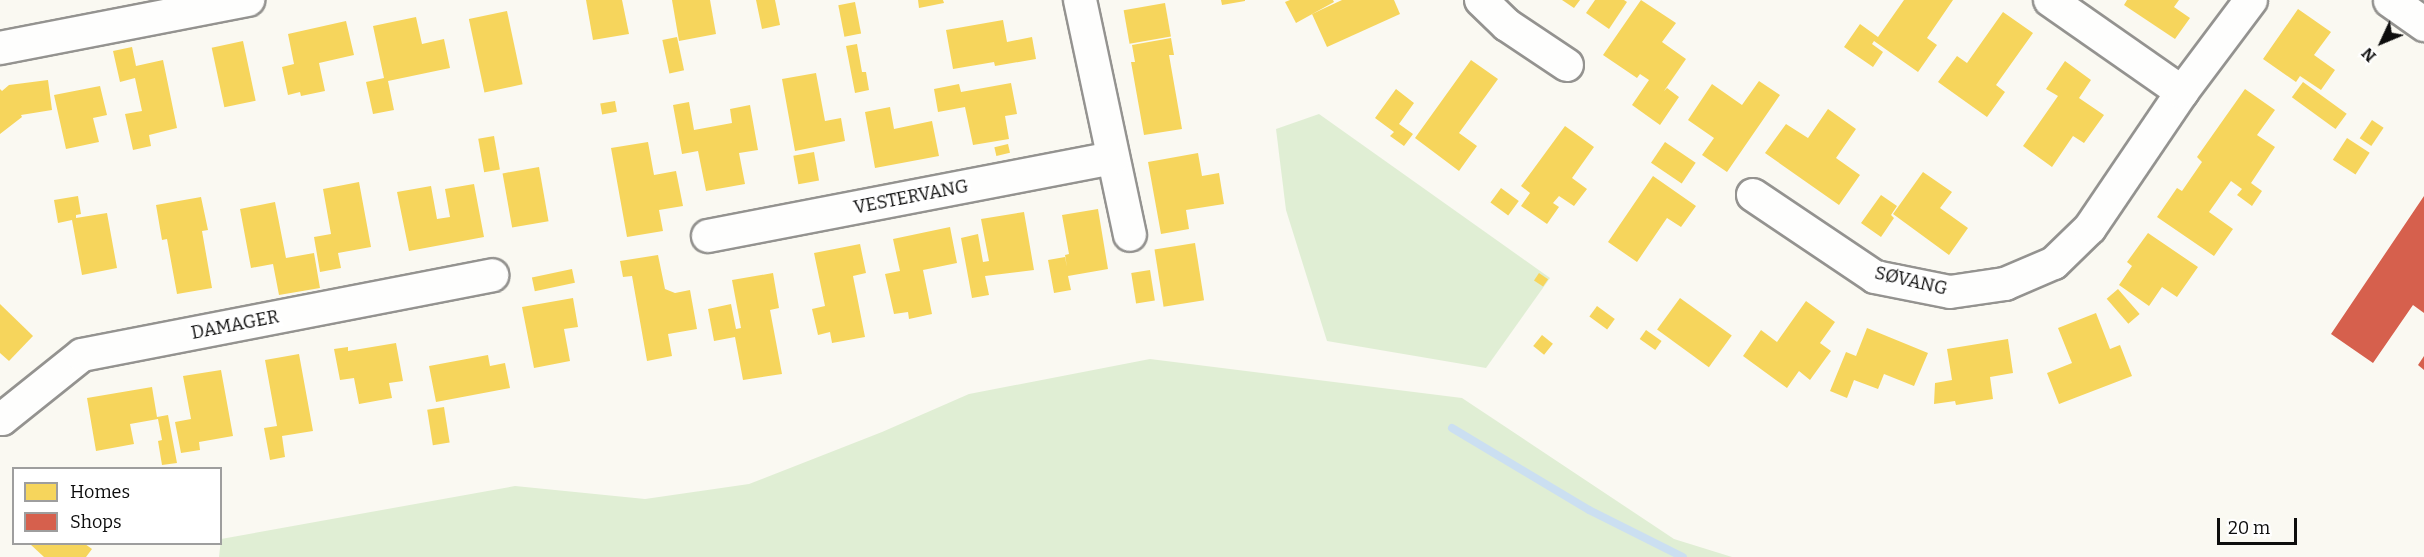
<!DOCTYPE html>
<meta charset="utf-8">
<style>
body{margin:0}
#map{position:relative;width:2424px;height:557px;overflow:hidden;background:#faf9f2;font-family:Bitter,serif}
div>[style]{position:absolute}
.green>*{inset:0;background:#e0eed4}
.homes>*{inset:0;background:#f6d55c;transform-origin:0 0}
.shops>*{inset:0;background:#d6604d}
.stream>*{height:8px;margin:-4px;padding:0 4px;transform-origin:4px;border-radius:4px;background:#cbdff1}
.roads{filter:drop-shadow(2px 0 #949390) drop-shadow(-2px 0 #949390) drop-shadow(0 2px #949390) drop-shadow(0 -2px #949390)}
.minor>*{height:32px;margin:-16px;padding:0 16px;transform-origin:16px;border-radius:16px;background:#fefefd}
.tertiary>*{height:33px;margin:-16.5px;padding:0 16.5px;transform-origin:16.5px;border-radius:16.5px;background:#fefefd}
span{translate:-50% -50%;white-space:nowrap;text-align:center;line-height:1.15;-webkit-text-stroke:6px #fff;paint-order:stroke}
.street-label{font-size:18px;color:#0d0d0d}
.legend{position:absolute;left:12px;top:467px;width:210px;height:78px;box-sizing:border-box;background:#fff;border:2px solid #9e9e9e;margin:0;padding:8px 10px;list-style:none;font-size:18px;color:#0d0d0d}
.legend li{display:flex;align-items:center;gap:12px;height:30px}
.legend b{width:30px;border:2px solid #9e9e9e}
.north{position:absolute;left:2352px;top:12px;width:60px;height:60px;-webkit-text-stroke:4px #fff;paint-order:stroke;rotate:226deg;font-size:16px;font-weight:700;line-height:24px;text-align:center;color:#0d0d0d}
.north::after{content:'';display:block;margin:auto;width:21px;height:27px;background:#0d0d0d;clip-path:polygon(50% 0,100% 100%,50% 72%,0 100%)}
.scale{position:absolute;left:2217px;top:518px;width:80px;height:27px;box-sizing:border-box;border:3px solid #0d0d0d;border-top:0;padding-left:8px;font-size:18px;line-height:21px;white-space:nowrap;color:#0d0d0d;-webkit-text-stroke:4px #fff;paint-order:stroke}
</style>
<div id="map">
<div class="green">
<i style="clip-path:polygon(1319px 114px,1550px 278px,1486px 368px,1327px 341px,1286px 210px,1276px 129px)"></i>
<i style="clip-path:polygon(1150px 359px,1462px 398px,1674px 539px,1732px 557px,219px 557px,221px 539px,515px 486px,645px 499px,749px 484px,882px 432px,969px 394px)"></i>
</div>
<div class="homes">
<i style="clip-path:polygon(586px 0,622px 0,629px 34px,593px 40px)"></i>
<i style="clip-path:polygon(672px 0,710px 0,716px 34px,679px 41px)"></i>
<i style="clip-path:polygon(756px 0,775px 0,780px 25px,762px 29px)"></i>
<i style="clip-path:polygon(918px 0,943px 0,944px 3px,919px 8px)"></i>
<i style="clip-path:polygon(1221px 0,1245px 0,1245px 1px,1222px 5px)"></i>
<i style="clip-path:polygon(1290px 0,1333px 0,1334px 2px,1296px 23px,1285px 2px)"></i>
<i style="clip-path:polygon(1342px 0,1394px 0,1400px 14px,1327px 47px,1312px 14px)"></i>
<i style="clip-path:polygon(1562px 0,1580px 0,1574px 8px)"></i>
<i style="clip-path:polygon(1595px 0,1624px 0,1627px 2px,1609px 29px,1586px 13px)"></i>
<i style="clip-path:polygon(1641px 0,1676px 23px,1662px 42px,1686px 59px,1664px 91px,1667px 88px,1679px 97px,1660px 125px,1632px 105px,1649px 80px,1640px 74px,1637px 78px,1603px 55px)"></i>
<i style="clip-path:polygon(1904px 0,1953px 0,1927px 38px,1937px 45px,1918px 72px,1874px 41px,1872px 44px,1883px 52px,1873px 67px,1844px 47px,1860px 24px,1878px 37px)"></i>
<i style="clip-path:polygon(2127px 0,2179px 0,2174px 7px,2190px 18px,2175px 39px,2124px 5px)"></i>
<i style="left:855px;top:2px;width:32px;height:17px;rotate:79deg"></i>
<i style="left:1165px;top:3px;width:34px;height:42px;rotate:80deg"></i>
<i style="clip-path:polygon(2298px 9px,2331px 32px,2314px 55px,2335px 70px,2321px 90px,2300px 76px,2296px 82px,2263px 59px)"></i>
<i style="left:507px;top:11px;width:75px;height:39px;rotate:78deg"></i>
<i style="clip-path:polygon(2003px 12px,2033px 33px,1996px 85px,2005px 92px,1987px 117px,1938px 82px,1957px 56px,1967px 63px)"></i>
<i style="clip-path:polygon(416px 17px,422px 44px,444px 39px,450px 68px,388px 81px,394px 110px,373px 114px,366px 82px,384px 78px,373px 26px)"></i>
<i style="clip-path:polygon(1003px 20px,1007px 42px,1032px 37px,1036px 59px,995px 66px,994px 62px,953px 69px,946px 30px)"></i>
<i style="clip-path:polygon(346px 21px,354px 55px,319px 63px,325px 91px,301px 96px,300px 92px,288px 95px,282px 67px,294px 64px,288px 34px)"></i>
<i style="left:677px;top:37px;width:34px;height:15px;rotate:78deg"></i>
<i style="clip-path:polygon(1171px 38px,1174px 55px,1169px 55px,1182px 129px,1144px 135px,1131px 62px,1135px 62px,1132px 45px)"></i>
<i style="left:243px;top:41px;width:61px;height:32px;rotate:78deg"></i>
<i style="clip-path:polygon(857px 44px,862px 72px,866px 72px,869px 90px,855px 93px,846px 46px)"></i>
<i style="clip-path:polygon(132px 47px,136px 66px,163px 60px,177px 128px,149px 135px,151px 146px,133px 150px,125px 114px,142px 111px,135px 78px,120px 82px,113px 51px)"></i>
<i style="clip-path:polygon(1471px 60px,1498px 79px,1459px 133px,1477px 146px,1459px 171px,1415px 138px)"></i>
<i style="clip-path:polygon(2065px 61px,2091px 80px,2079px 98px,2104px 115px,2084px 143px,2073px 136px,2052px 167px,2023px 146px,2058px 96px,2046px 89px)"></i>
<i style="clip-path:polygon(816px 73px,825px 121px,841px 118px,845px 141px,795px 151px,782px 79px)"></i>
<i style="clip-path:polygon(48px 80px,52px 110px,21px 115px,22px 117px,0 134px,0 89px,2px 91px,9px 85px)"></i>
<i style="clip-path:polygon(1759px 81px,1780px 95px,1727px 172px,1702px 155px,1714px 138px,1688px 120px,1712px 84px,1742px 105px)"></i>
<i style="left:2303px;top:82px;width:54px;height:19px;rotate:36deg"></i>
<i style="clip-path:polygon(1011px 83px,1017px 114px,1005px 116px,1009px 139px,973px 145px,965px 107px,938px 112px,934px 89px,959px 84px,961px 92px)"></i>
<i style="clip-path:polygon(100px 86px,107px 115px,93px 118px,99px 142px,66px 149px,54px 95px)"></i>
<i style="clip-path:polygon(1396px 89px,1414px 103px,1399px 124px,1413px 134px,1404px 146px,1390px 136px,1394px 132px,1375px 118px)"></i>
<i style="clip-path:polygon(2245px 89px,2275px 110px,2257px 135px,2275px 147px,2251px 183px,2262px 191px,2252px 206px,2237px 195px,2242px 189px,2231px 181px,2209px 212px,2233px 229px,2214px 256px,2157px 217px,2177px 188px,2182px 191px,2202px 162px,2197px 157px)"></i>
<i style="left:615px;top:101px;width:11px;height:15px;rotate:80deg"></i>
<i style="clip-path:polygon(689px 102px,694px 130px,732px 123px,730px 109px,750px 105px,758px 150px,739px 153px,745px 184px,706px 191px,698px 151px,682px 154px,673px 105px)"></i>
<i style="clip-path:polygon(890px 107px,894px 129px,932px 121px,939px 156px,875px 168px,865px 112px)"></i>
<i style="clip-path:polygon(1828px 109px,1856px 129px,1836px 158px,1860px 175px,1839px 205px,1765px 153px,1786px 124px,1808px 138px)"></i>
<i style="left:2372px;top:120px;width:14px;height:22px;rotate:34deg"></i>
<i style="clip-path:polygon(1565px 126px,1594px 147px,1572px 178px,1587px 189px,1574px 206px,1559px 196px,1553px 203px,1559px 207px,1547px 224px,1521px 206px,1530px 193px,1521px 186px)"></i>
<i style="left:494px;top:136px;width:34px;height:16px;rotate:80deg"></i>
<i style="left:2347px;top:138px;width:27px;height:26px;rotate:33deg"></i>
<i style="clip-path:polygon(648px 142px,654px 175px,676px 171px,683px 206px,659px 210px,663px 231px,627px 237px,611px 148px)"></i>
<i style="left:1665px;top:142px;width:37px;height:25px;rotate:34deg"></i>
<i style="left:1008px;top:144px;width:9px;height:14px;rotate:77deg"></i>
<i style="left:814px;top:152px;width:29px;height:21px;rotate:80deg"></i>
<i style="clip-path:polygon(1198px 153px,1202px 176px,1219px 173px,1224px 204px,1186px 210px,1189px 229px,1161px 234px,1148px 162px)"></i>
<i style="left:539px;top:167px;width:55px;height:37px;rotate:80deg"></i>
<i style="clip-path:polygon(1923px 172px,1952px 192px,1940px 208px,1968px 228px,1949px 255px,1893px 214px)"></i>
<i style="clip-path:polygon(1653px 176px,1696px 206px,1681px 227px,1667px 218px,1637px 262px,1608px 242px)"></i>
<i style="clip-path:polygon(359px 182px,371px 247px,338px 253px,341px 268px,320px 272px,314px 237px,331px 234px,323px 189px)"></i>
<i style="clip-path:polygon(474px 184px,484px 237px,409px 251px,397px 192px,431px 186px,437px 219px,450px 217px,445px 189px)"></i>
<i style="left:1501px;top:188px;width:22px;height:18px;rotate:36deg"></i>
<i style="clip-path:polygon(1881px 195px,1897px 206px,1891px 215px,1894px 218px,1881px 237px,1861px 223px)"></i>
<i style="clip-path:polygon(78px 196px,81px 214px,76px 215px,76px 218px,107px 213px,117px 268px,82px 275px,72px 220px,58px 223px,54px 200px)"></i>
<i style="clip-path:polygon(201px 197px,208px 230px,202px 231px,212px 288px,177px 294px,167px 239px,162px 240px,156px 205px)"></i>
<i style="clip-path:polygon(275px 202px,286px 258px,314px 253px,320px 288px,279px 295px,273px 264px,251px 268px,240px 209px)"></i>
<i style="clip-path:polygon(1098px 209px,1108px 269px,1068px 276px,1071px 290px,1054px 293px,1048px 260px,1065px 257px,1067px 267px,1065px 255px,1069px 254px,1062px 215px)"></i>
<i style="clip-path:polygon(1024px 212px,1034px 270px,985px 276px,989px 295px,972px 298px,961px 238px,978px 234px,983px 262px,989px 261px,981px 219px)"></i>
<i style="clip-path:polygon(950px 227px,957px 263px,923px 270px,932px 314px,909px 319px,908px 312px,894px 314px,885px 274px,900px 271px,893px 239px)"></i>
<i style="clip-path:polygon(2148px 233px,2198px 267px,2177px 297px,2162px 287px,2149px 306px,2119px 285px,2132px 266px,2127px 262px)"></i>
<i style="left:1195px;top:243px;width:58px;height:41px;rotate:81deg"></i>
<i style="clip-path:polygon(860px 244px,866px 273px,853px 276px,865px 337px,832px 343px,830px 332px,818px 335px,812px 309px,825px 306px,814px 253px)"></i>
<i style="clip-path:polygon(658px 255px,665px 289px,675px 293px,690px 290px,697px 329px,668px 334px,672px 356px,647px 361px,632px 276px,623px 277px,620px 261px)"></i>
<i style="left:572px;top:269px;width:14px;height:41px;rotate:78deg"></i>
<i style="left:1150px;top:270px;width:31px;height:19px;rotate:81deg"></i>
<i style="clip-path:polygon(773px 273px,779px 308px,770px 310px,782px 374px,743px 380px,735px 337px,714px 341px,708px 309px,731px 304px,736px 329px,741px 328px,732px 280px)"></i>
<i style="left:1539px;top:273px;width:11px;height:9px;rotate:34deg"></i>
<i style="left:2118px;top:289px;width:33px;height:15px;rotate:49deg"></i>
<i style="clip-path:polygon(573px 298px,578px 327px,564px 329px,570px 361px,534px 368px,522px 307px)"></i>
<i style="left:1680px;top:298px;width:64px;height:39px;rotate:36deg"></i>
<i style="clip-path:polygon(1806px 301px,1835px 322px,1820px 343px,1831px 351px,1810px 380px,1799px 371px,1787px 388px,1743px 356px,1761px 330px,1777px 342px)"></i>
<i style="clip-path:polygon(0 304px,33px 336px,9px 361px,0 353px)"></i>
<i style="left:1597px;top:306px;width:22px;height:13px;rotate:36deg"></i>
<i style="clip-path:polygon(2096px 313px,2110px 349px,2120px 345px,2132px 376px,2059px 404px,2047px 373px,2072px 363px,2058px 328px)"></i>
<i style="clip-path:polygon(1867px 328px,1928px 353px,1914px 386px,1884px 374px,1878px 389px,1854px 380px,1847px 398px,1830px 391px,1846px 352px,1856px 356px)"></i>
<i style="left:1646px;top:330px;width:19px;height:11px;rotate:35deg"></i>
<i style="left:1542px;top:335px;width:14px;height:14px;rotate:39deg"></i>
<i style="clip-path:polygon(2008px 339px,2013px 373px,1990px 377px,1993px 399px,1956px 405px,1955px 401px,1934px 404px,1935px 383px,1952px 380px,1947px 349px)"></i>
<i style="clip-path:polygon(396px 343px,403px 381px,389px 383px,392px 398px,359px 404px,354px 378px,340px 380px,334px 349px,348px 347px,348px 351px)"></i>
<i style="clip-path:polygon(299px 354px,313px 431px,282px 436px,285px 457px,270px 460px,264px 428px,277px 426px,265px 360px)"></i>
<i style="clip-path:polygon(488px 355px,490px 366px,505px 363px,510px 388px,436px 402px,429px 366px)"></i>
<i style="clip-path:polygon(221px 370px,233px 436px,199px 442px,200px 450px,181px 453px,175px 422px,191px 419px,183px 376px)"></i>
<i style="clip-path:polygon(152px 387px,157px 417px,168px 415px,177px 463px,162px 465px,158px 441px,162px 440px,158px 419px,130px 424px,134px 444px,96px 451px,87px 398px)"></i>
<i style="left:444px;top:407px;width:36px;height:17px;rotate:81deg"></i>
<i style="clip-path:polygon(30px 544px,85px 544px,92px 549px,86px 557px,44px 557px)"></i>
</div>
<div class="shops">
<i style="clip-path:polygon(2424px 196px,2424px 313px,2413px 305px,2373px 363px,2331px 334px)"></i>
<i style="clip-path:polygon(2424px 356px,2424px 370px,2418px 365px)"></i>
</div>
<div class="stream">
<i style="left:1452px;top:428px;width:160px;rotate:30.9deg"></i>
<i style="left:1589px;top:510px;width:105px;rotate:26.6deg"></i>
</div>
<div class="roads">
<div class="minor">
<i style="left:1080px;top:0;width:240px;rotate:78deg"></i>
<i style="left:1481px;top:0;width:36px;rotate:44deg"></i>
<i style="left:1507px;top:25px;width:72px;rotate:33.7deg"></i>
<i style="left:2050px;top:0;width:161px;rotate:34.9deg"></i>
<i style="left:0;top:48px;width:253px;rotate:-11deg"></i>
<i style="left:1753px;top:195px;width:147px;rotate:33.9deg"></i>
<i style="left:1875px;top:277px;width:76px;rotate:11.3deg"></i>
<i style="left:1950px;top:292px;width:56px;rotate:-8.3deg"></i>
<i style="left:2005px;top:284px;width:53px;rotate:-23.2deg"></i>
<i style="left:2054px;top:263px;width:50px;rotate:-44.2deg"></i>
<i style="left:2090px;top:228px;width:164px;rotate:-55.9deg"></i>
<i style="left:2182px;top:92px;width:115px;rotate:-53.1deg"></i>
<i style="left:708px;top:236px;width:412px;rotate:-10.9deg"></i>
<i style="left:0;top:418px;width:2px;rotate:27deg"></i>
<i style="left:2px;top:419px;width:102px;rotate:-38.7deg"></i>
<i style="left:82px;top:355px;width:418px;rotate:-11deg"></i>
</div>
<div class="tertiary">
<i style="left:2390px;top:0;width:42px;rotate:35.2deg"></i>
</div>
</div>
<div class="street-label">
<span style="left:911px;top:197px;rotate:-11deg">VESTERVANG</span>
<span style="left:1911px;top:281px;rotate:13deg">SØVANG</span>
<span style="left:235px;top:325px;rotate:-11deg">DAMAGER</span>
</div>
<ul class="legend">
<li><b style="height:16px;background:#f6d55c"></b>Homes</li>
<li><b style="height:16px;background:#d6604d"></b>Shops</li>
</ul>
<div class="north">N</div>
<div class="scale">20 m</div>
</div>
